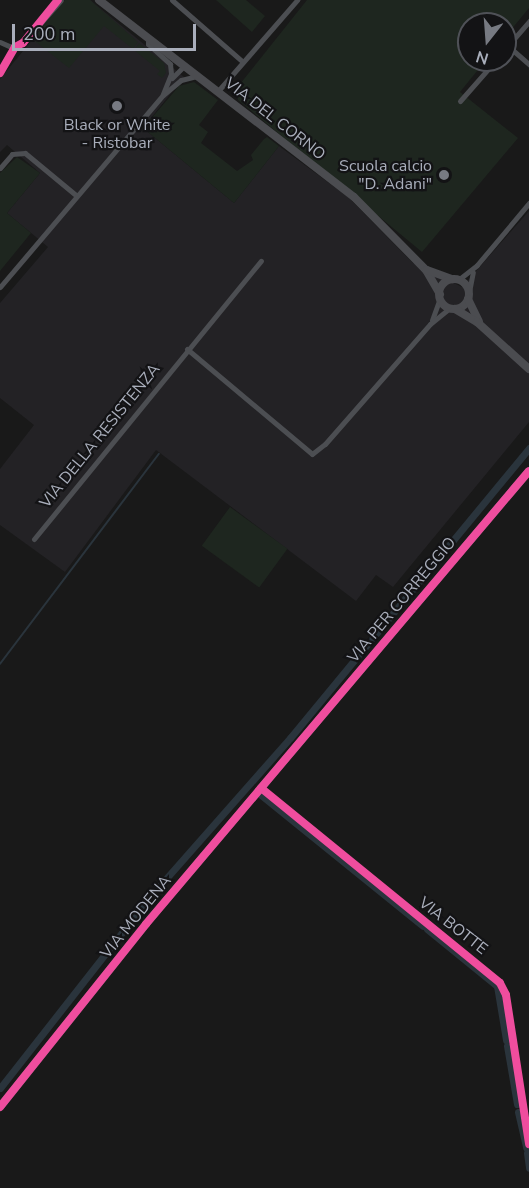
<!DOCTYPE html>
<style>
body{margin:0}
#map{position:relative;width:529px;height:1188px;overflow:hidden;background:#191919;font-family:"Nunito Sans",sans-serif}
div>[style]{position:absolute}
.built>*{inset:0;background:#232225}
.green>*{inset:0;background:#1e261f;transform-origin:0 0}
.stream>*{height:1.5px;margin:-0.75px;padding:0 0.75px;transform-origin:0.75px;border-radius:0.75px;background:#2a343c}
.canal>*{height:7px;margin:-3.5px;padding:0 3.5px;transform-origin:3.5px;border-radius:3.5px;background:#2a343c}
.street>*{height:5px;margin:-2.5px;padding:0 2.5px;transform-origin:2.5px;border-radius:2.5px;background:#4c4e52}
.secondary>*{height:8px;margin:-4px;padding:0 4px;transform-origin:4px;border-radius:4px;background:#4b4c50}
.secondary>.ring{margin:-4px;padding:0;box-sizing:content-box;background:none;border:8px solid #4b4c50;border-radius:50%}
.cycleway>*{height:8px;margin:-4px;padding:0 4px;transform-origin:4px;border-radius:4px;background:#ef4d9e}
.dots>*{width:16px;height:16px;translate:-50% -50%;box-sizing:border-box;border:3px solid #131315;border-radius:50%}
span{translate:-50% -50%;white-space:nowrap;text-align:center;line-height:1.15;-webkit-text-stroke:4.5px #131315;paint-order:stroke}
.street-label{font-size:16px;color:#a9aebb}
.poi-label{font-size:16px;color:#a9aebb}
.right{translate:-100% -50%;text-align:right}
.north{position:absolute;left:457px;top:12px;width:60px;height:60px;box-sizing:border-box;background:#131315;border:2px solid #4f5157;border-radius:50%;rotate:197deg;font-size:16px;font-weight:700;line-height:24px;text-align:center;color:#a9aebb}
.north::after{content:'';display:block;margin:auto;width:21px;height:27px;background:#777a82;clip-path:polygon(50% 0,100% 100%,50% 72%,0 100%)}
.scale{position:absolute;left:12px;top:24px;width:184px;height:27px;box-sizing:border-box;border:3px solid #a9aebb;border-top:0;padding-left:8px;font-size:18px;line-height:21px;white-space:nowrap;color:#a9aebb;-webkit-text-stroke:4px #131315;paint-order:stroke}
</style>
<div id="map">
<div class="built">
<i style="clip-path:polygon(65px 0,90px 0,184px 77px,143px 128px,234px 203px,279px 146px,348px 197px,413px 263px,462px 287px,529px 211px,529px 422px,393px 587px,376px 575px,356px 601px,156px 450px,65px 572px,0 525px,0 469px,34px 425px,0 398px,0 303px,48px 247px,7px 213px,40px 173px,7px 145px,0 152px,0 79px)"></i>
</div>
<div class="green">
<i style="clip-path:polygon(65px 0,90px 0,138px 42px,133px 49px,104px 26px,69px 68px,32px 39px)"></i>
<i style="clip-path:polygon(216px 0,246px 0,265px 16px,252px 32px)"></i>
<i style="clip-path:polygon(307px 0,529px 0,529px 8px,505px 37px,505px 24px,469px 24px,469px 60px,486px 60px,460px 92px,518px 138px,422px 252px,238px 100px,236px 89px)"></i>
<i style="clip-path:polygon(139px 43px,164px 63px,166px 73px,162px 78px,157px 74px,160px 71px,134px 50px)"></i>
<i style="clip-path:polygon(194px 82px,218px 100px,199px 125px,208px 132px,201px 143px,237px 171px,253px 160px,251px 155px,264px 139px,267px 137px,279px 146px,234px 203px,143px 128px,179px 86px)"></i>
<i style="clip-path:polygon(17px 157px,40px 173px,7px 213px,31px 233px,0 271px,0 173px)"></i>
<i style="left:230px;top:507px;width:71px;height:48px;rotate:36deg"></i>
</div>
<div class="stream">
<i style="left:0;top:664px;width:263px;rotate:-52.9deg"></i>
</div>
<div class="canal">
<i style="left:261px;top:795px;width:208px;rotate:39deg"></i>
<i style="left:427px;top:929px;width:90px;rotate:39.2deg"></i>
<i style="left:497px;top:986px;width:55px;rotate:80.5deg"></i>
<i style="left:507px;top:1046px;width:59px;rotate:80.2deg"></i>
<i style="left:0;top:1088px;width:240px;rotate:-51.9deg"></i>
<i style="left:148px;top:899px;width:215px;rotate:-48.6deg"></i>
<i style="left:290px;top:738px;width:376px;rotate:-50.5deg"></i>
<i style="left:518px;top:1112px;width:37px;rotate:77deg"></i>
<i style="left:527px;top:1153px;width:15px;rotate:82deg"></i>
</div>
<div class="street">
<i style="left:172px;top:0;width:94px;rotate:41.1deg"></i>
<i style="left:148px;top:38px;width:6px;rotate:90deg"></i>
<i style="left:148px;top:44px;width:30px;rotate:42deg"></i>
<i style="left:170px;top:64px;width:10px;rotate:84deg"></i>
<i style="left:171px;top:74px;width:22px;rotate:112deg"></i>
<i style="left:0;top:42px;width:12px;rotate:24deg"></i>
<i style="left:11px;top:47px;width:13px;rotate:-18deg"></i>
<i style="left:23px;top:43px;width:57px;rotate:-48.5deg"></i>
<i style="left:508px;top:46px;width:28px;rotate:41deg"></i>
<i style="left:505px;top:49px;width:37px;rotate:-49deg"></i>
<i style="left:0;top:73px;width:30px;rotate:-60deg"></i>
<i style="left:172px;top:78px;width:17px;rotate:-45deg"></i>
<i style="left:218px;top:91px;width:121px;rotate:-49deg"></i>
<i style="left:460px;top:101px;width:55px;rotate:-48.7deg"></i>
<i style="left:0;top:168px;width:18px;rotate:-49deg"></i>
<i style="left:12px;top:154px;width:13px;rotate:-4deg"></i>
<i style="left:25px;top:153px;width:67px;rotate:39.6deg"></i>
<i style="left:458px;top:280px;width:24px;rotate:-38deg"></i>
<i style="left:477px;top:265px;width:81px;rotate:-50deg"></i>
<i style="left:0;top:287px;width:252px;rotate:-49.7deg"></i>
<i style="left:163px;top:95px;width:23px;rotate:-40deg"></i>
<i style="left:181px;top:80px;width:16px;rotate:-14deg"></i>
<i style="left:469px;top:292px;width:20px;rotate:-79deg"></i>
<i style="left:432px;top:320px;width:23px;rotate:-70deg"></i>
<i style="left:187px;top:349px;width:163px;rotate:40deg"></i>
<i style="left:312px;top:454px;width:16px;rotate:-38deg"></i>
<i style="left:325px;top:444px;width:159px;rotate:-48.8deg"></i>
<i style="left:430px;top:324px;width:26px;rotate:-39deg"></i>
<i style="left:34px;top:539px;width:359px;rotate:-50.8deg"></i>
<i style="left:261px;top:788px;width:308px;rotate:39.2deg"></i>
<i style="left:500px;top:983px;width:13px;rotate:63deg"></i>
<i style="left:506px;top:995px;width:151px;rotate:81.2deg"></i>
</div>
<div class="secondary">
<i style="left:99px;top:0;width:322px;rotate:37.7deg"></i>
<i style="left:354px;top:197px;width:103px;rotate:45.4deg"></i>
<i style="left:426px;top:270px;width:28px;rotate:60deg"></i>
<i style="left:427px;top:270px;width:27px;rotate:20deg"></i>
<i class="ring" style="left:439px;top:279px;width:22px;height:22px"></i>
<i style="left:468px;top:299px;width:25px;rotate:64deg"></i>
<i style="left:455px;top:309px;width:26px;rotate:31deg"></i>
<i style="left:477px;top:322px;width:70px;rotate:42.1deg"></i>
<i style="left:0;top:1107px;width:234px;rotate:-51.4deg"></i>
<i style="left:146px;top:924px;width:593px;rotate:-49.79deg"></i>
</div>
<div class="cycleway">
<i style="left:0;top:73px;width:30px;rotate:-60deg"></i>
<i style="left:15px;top:47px;width:9px;rotate:-27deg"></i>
<i style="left:23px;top:43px;width:55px;rotate:-50.9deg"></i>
<i style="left:261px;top:788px;width:308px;rotate:39.2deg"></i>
<i style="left:500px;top:983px;width:13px;rotate:63deg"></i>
<i style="left:506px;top:995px;width:151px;rotate:81.2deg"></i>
<i style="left:0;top:1107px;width:234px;rotate:-51.4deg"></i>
<i style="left:146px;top:924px;width:593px;rotate:-49.79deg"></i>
</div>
<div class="dots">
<i style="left:117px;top:106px;background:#777a82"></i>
<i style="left:444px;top:175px;background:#777a82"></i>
</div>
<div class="street-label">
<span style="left:275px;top:119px;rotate:38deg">VIA DEL CORNO</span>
<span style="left:100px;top:436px;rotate:-51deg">VIA DELLA RESISTENZA</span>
<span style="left:402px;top:600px;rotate:-50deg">VIA PER CORREGGIO</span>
<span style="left:136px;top:917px;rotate:-51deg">VIA MODENA</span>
<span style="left:453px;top:926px;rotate:38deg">VIA BOTTE</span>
</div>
<div class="poi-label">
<span style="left:117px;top:134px">Black or White<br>- Ristobar</span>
<span class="right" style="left:432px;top:175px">Scuola calcio<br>"D. Adani"</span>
</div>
<div class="north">N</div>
<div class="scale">200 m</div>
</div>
